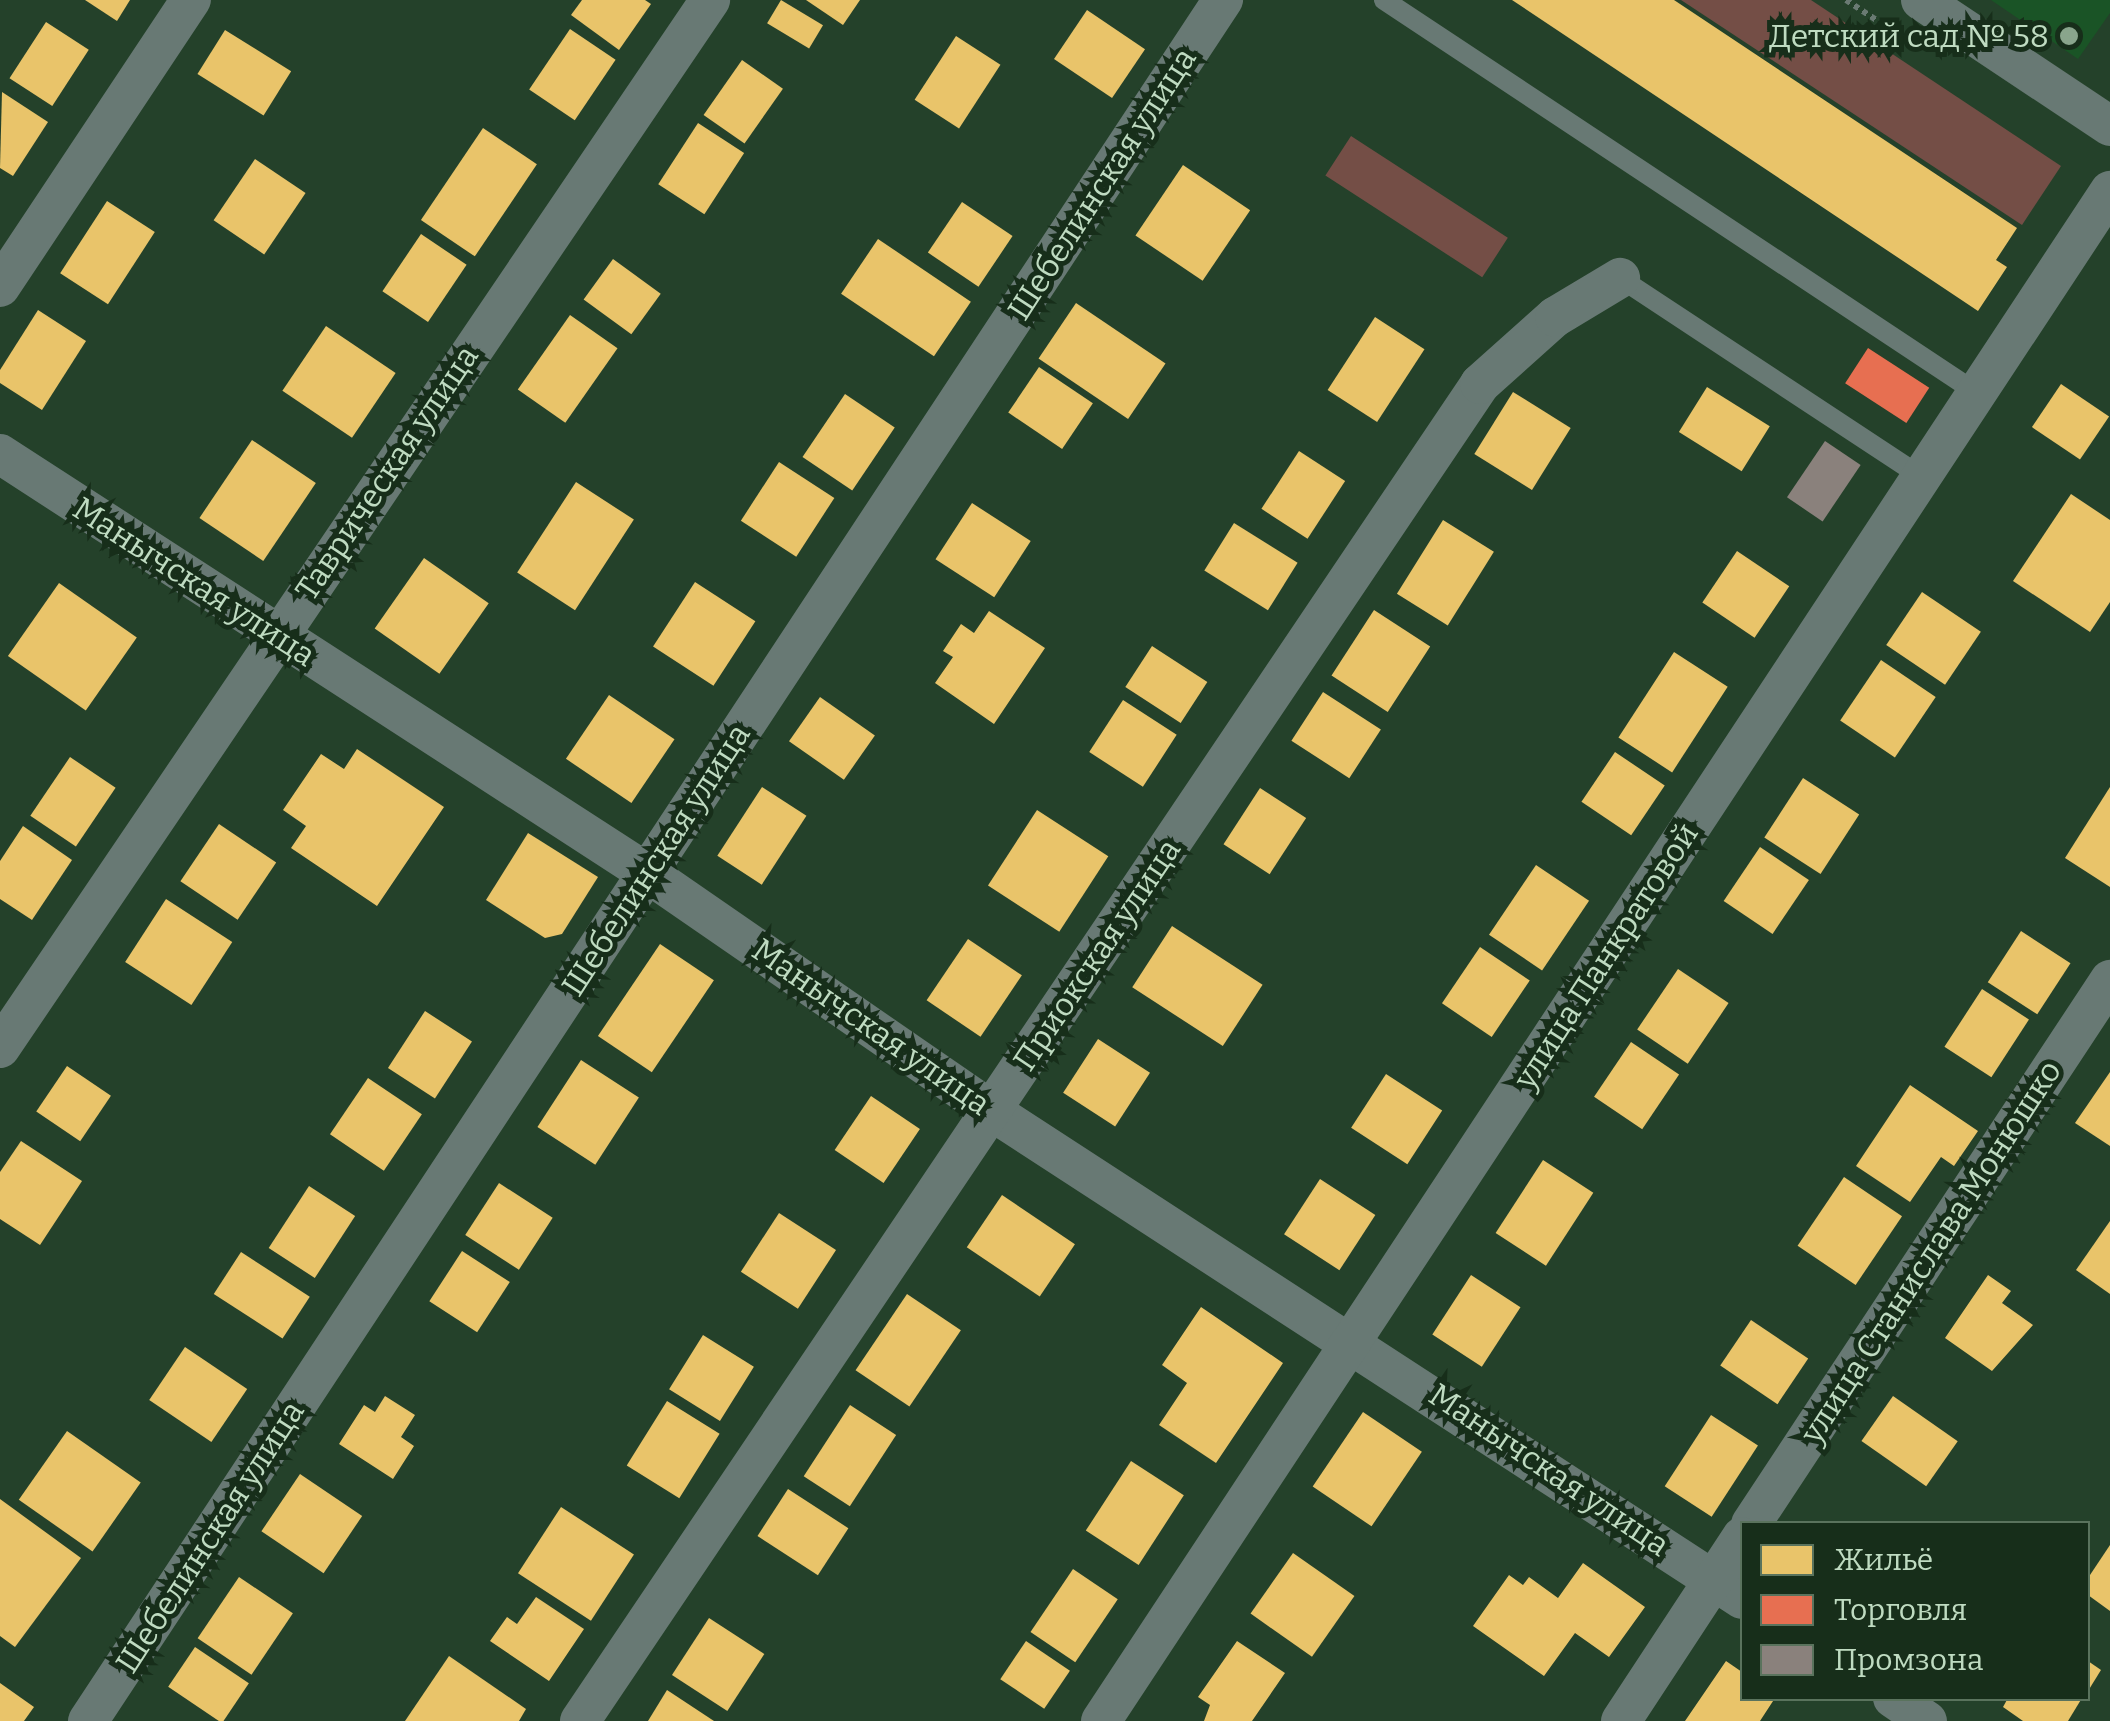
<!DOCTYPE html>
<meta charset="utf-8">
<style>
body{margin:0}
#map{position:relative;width:2110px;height:1721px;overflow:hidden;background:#24412a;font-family:Bitter,serif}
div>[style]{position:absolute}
.built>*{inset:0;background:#1a5426}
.green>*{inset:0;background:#744e46;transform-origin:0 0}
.homes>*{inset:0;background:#e9c46a;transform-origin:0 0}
.shops>*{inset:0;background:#e76f51;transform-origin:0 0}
.industry>*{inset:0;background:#8a817c;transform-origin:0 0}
.path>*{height:6px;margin-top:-3px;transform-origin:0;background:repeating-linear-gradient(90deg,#6a7a73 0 5px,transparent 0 10px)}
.lane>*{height:20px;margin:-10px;padding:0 10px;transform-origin:10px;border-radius:10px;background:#687974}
.street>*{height:40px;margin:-20px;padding:0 20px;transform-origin:20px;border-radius:20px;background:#687974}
.dots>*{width:28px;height:28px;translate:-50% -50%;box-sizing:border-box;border:5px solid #172e1a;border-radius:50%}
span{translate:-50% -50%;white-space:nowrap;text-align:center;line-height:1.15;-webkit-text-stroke:10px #172e1a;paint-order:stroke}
.poi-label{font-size:32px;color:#bfdbc1}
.right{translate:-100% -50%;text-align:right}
.street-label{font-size:32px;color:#bfdbc1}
.legend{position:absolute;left:1740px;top:1521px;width:350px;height:180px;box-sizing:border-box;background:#172e1a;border:2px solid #5a735d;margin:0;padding:12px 18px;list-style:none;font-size:30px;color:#bfdbc1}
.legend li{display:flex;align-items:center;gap:20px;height:50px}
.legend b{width:50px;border:2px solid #5a735d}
</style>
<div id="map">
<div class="built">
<i style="clip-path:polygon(1991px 0,2110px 0,2110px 13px,2078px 59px)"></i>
</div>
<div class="green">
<i style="clip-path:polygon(1681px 0,1811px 0,2061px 166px,2022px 225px)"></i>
<i style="left:1351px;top:136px;width:187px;height:47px;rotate:33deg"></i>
</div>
<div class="homes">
<i style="clip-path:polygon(85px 0,130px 0,117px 21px)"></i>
<i style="clip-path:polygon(582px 0,645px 0,651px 4px,619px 50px,571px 15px)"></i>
<i style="left:781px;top:0;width:49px;height:27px;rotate:31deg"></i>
<i style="clip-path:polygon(806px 0,860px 0,843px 25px)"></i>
<i style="clip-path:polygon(1512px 0,1674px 0,2017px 228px,1996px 260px,2007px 267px,1978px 311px)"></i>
<i style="left:1087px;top:10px;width:70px;height:59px;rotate:34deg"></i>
<i style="left:46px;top:22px;width:51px;height:67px;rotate:33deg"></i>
<i style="left:570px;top:29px;width:55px;height:73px;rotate:34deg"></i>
<i style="left:225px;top:30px;width:78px;height:52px;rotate:32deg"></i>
<i style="left:956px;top:36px;width:53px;height:76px;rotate:33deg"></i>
<i style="left:742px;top:60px;width:50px;height:67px;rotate:35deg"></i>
<i style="clip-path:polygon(2px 92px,48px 122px,13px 176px,0 168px)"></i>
<i style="left:698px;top:123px;width:55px;height:73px;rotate:33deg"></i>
<i style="left:483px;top:128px;width:65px;height:111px;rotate:34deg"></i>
<i style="left:255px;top:159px;width:61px;height:74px;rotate:34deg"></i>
<i style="left:1183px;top:165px;width:81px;height:85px;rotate:34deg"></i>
<i style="left:107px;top:201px;width:57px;height:86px;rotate:33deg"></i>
<i style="left:962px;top:202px;width:61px;height:61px;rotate:34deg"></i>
<i style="left:421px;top:234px;width:55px;height:69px;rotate:34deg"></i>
<i style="left:878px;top:239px;width:112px;height:66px;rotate:34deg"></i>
<i style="left:613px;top:259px;width:59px;height:50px;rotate:36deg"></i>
<i style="left:1076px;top:303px;width:108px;height:67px;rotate:34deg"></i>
<i style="clip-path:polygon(38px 310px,86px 341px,42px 410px,0 383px,0 370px)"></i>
<i style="left:570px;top:315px;width:58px;height:91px;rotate:35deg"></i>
<i style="left:1375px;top:317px;width:59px;height:87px;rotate:33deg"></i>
<i style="left:326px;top:326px;width:84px;height:78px;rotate:34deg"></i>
<i style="left:1039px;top:367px;width:65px;height:55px;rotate:34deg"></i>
<i style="left:2061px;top:384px;width:58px;height:52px;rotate:34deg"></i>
<i style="left:1707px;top:387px;width:74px;height:53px;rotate:32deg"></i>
<i style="left:1513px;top:392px;width:68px;height:73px;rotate:32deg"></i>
<i style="left:845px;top:394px;width:60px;height:76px;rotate:34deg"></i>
<i style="left:252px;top:440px;width:77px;height:94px;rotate:34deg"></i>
<i style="left:1299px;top:451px;width:55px;height:69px;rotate:33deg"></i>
<i style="left:779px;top:462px;width:66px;height:70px;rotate:33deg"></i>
<i style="left:576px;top:482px;width:69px;height:108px;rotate:33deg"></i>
<i style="clip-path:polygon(2071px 494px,2110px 520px,2110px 602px,2090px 632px,2013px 581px)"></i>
<i style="left:972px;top:503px;width:70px;height:67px;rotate:33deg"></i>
<i style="left:1443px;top:520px;width:60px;height:87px;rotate:32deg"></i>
<i style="left:1234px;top:523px;width:75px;height:56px;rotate:32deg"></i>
<i style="left:1737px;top:551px;width:63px;height:62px;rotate:34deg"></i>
<i style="left:424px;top:558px;width:79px;height:86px;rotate:35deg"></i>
<i style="left:695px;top:582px;width:72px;height:77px;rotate:33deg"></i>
<i style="left:59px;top:583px;width:95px;height:89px;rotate:35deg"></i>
<i style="left:1922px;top:592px;width:71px;height:64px;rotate:34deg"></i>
<i style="left:1374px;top:610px;width:67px;height:78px;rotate:33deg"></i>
<i style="clip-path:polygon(989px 611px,1045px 648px,994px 724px,935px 683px,953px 657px,943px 651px,961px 624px,974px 633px)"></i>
<i style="left:1152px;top:646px;width:66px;height:49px;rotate:33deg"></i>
<i style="left:1674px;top:652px;width:64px;height:102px;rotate:33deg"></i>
<i style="left:1881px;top:660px;width:66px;height:73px;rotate:34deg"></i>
<i style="left:1323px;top:692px;width:69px;height:58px;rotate:33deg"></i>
<i style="left:609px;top:695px;width:79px;height:77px;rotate:34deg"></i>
<i style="left:820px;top:697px;width:67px;height:54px;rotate:35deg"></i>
<i style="left:1123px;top:700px;width:64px;height:62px;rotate:33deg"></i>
<i style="clip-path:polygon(357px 749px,444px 807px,377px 906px,291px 848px,306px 826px,283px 810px,321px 754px,344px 769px)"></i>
<i style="left:1615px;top:752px;width:60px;height:60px;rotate:34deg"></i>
<i style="left:70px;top:757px;width:55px;height:71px;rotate:34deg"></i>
<i style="left:1803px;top:778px;width:67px;height:71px;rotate:33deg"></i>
<i style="left:762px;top:787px;width:53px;height:82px;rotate:33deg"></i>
<i style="clip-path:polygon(2110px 787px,2110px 887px,2065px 858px)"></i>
<i style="left:1260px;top:788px;width:55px;height:67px;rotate:33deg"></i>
<i style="left:1037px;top:810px;width:85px;height:90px;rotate:33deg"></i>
<i style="left:219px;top:824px;width:69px;height:69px;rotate:34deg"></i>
<i style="clip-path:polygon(23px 826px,72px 860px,32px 920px,0 899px,0 861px)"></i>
<i style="clip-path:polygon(528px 833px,598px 877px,562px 934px,545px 938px,486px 900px)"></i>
<i style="left:1760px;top:847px;width:59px;height:65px;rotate:34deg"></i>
<i style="left:1536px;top:865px;width:64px;height:84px;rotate:34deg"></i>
<i style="left:166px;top:899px;width:79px;height:75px;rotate:33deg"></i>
<i style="left:1172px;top:926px;width:108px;height:73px;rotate:33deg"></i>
<i style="left:2021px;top:931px;width:59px;height:61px;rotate:33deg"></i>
<i style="left:968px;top:939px;width:65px;height:74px;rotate:34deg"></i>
<i style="left:660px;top:944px;width:65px;height:111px;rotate:34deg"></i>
<i style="left:1480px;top:947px;width:60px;height:68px;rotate:34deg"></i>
<i style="left:1678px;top:969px;width:61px;height:73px;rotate:34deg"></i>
<i style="left:1982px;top:989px;width:56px;height:69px;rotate:33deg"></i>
<i style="left:425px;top:1011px;width:56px;height:68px;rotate:33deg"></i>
<i style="left:1098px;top:1039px;width:62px;height:64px;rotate:33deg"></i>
<i style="left:1631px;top:1042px;width:58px;height:66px;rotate:34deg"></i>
<i style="left:581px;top:1060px;width:69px;height:80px;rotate:33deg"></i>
<i style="left:67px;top:1066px;width:53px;height:55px;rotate:34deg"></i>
<i style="clip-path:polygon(2110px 1072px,2110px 1146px,2075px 1123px)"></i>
<i style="left:1386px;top:1074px;width:67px;height:64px;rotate:33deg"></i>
<i style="left:368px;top:1078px;width:65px;height:68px;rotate:34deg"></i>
<i style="clip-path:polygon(1910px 1085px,1978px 1131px,1954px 1166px,1941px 1157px,1910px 1202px,1856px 1166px)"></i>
<i style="left:871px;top:1096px;width:59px;height:65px;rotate:34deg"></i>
<i style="clip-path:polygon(21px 1141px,82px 1181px,40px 1245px,0 1219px,0 1172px)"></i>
<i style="left:1543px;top:1160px;width:60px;height:87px;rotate:33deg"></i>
<i style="left:1844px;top:1177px;width:70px;height:83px;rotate:34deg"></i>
<i style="left:1320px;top:1179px;width:66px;height:66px;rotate:33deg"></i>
<i style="left:499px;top:1183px;width:64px;height:62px;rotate:33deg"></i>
<i style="left:309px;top:1186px;width:55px;height:74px;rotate:33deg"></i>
<i style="left:1002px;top:1195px;width:88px;height:63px;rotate:34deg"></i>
<i style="left:779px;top:1213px;width:68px;height:70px;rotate:33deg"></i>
<i style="clip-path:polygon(2110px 1221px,2110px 1294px,2076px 1270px)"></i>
<i style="left:462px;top:1251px;width:57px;height:60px;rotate:33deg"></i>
<i style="left:241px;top:1252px;width:82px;height:50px;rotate:33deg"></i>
<i style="left:1471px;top:1275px;width:59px;height:71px;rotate:33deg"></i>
<i style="clip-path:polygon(1988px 1275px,2011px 1291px,2002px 1303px,2033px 1325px,1992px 1371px,1945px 1338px)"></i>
<i style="left:907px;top:1294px;width:65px;height:92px;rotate:34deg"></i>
<i style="clip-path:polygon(1201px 1307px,1283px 1363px,1216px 1463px,1159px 1425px,1187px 1383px,1162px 1365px)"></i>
<i style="left:1751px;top:1320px;width:69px;height:55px;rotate:34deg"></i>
<i style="left:703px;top:1335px;width:60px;height:64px;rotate:32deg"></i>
<i style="left:185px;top:1347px;width:75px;height:64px;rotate:34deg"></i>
<i style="clip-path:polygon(385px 1396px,415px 1415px,401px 1437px,414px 1446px,393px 1479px,339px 1444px,364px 1405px,375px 1412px)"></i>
<i style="left:1893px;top:1396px;width:79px;height:55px;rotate:35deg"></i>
<i style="left:667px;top:1401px;width:62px;height:76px;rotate:32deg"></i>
<i style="left:850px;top:1405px;width:55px;height:85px;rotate:33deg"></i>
<i style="left:1363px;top:1412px;width:71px;height:90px;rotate:34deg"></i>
<i style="left:1711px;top:1415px;width:56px;height:85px;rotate:33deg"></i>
<i style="left:67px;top:1431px;width:90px;height:84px;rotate:35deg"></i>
<i style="left:1131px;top:1461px;width:63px;height:83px;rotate:33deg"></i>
<i style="left:300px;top:1474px;width:75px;height:69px;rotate:34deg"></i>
<i style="left:788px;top:1489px;width:72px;height:56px;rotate:33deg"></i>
<i style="clip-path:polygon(0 1499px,81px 1558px,15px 1647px,0 1636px)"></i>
<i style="left:561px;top:1507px;width:87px;height:79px;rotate:33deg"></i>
<i style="clip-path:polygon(2110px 1545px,2110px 1611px,2088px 1595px,2088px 1578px)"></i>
<i style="left:1293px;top:1553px;width:75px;height:74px;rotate:35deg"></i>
<i style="clip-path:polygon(1583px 1563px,1645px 1607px,1609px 1657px,1575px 1633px,1544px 1676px,1473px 1626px,1509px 1575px,1523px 1585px,1529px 1577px,1558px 1598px)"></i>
<i style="left:1073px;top:1569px;width:54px;height:76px;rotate:34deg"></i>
<i style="left:239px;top:1577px;width:65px;height:74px;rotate:34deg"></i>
<i style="clip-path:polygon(536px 1597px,584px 1629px,549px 1681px,490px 1641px,507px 1617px,517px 1624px)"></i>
<i style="left:709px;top:1618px;width:66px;height:68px;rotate:33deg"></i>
<i style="left:1026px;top:1641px;width:53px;height:46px;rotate:34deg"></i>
<i style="clip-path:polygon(1237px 1641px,1285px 1673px,1252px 1721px,1204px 1721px,1210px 1705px,1198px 1697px)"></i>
<i style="left:195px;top:1647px;width:65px;height:48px;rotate:34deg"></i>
<i style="clip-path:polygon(449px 1656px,526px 1709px,519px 1721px,405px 1721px)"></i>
<i style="clip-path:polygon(1726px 1661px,1742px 1672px,1742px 1698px,1775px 1698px,1760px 1721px,1685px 1721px)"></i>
<i style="clip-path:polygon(2088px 1661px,2101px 1670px,2088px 1691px)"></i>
<i style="clip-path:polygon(0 1683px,34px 1707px,24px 1721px,0 1721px)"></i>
<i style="clip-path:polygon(667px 1690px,714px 1721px,648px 1721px)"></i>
<i style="clip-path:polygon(2008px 1698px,2082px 1698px,2068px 1721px,2023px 1721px,2003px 1707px)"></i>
</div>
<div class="shops">
<i style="left:1868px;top:348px;width:73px;height:42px;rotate:33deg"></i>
</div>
<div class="industry">
<i style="left:1825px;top:441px;width:43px;height:68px;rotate:34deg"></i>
</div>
<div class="path">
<i style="left:1846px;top:0;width:49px;rotate:33.4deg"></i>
</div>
<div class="lane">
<i style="left:1384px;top:0;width:711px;rotate:33.53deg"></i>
<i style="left:1620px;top:278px;width:362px;rotate:33.4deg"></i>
</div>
<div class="street">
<i style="left:1921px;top:0;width:227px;rotate:33.7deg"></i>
<i style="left:0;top:287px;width:345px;rotate:-56.4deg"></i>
<i style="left:0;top:454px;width:771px;rotate:32.93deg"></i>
<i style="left:647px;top:873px;width:417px;rotate:34.6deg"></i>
<i style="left:990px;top:1110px;width:897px;rotate:33.03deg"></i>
<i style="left:0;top:1048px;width:1266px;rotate:-55.88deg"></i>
<i style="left:1751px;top:1524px;width:652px;rotate:-56.58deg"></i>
<i style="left:1893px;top:1698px;width:41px;rotate:34.1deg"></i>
<i style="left:88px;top:1721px;width:2062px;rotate:-56.6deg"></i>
<i style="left:580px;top:1721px;width:1612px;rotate:-56.05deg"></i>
<i style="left:1480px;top:384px;width:101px;rotate:-41.8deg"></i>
<i style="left:1555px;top:317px;width:76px;rotate:-31deg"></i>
<i style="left:1101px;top:1721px;width:1833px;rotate:-56.6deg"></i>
<i style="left:1621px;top:1721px;width:220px;rotate:-56.7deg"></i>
</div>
<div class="dots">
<i style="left:2069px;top:36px;background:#89a58c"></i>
</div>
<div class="poi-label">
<span class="right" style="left:2049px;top:36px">Детский сад № 58</span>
</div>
<div class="street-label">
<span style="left:1102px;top:184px;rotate:-57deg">Шебелинская улица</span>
<span style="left:387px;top:473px;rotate:-56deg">Таврическая улица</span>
<span style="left:194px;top:582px;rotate:33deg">Манычская улица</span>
<span style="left:656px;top:860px;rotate:-57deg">Шебелинская улица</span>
<span style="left:1097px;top:955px;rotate:-56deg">Приокская улица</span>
<span style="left:1606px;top:956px;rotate:-57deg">улица Панкратовой</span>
<span style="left:871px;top:1027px;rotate:35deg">Манычская улица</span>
<span style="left:1931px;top:1252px;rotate:-57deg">улица Станислава Монюшко</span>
<span style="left:1549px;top:1470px;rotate:34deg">Манычская улица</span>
<span style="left:210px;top:1537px;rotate:-57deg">Шебелинская улица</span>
</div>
<ul class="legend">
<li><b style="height:28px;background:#e9c46a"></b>Жильё</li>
<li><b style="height:28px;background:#e76f51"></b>Торговля</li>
<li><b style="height:28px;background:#8a817c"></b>Промзона</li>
</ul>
</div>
